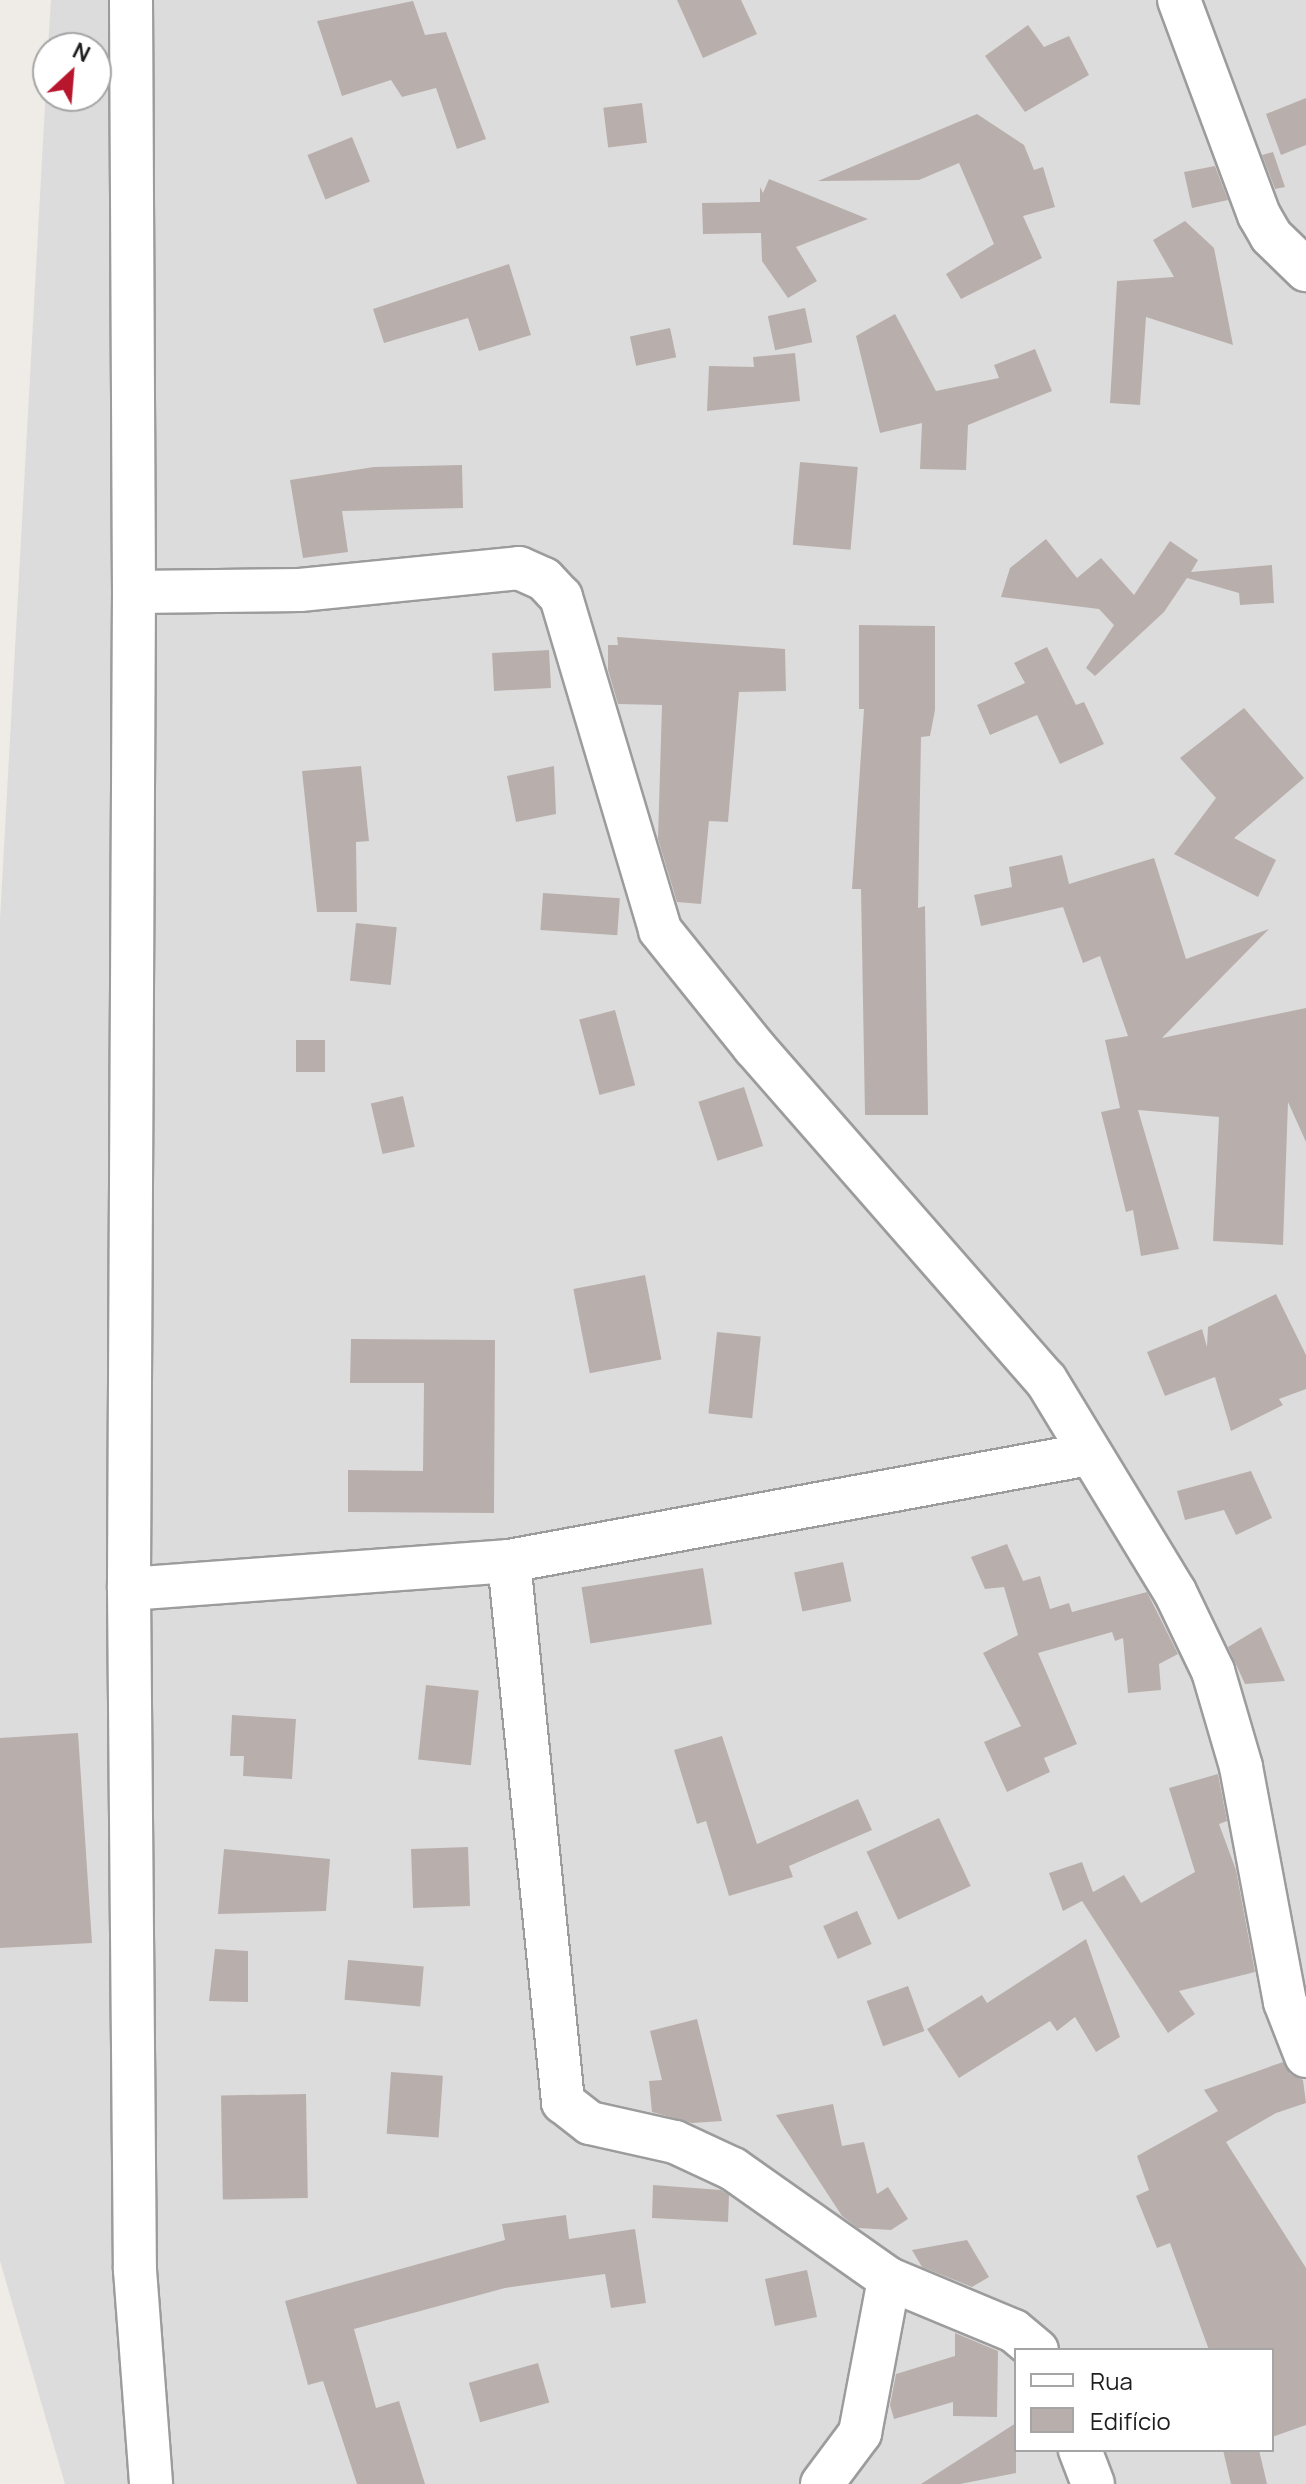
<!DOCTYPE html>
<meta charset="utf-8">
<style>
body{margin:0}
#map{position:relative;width:1306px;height:2484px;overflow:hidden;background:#efebe6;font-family:Manrope,sans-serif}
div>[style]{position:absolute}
.residential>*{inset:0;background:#dddcdc}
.building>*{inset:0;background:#b8afac;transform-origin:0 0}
.roads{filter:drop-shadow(2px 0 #9c9c9c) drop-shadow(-2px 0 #9c9c9c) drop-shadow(0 2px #9c9c9c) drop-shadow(0 -2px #9c9c9c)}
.street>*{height:42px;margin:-21px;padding:0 21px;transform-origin:21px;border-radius:21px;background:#fff}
span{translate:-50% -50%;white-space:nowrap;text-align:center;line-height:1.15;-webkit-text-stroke:7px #fff;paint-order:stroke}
.legend{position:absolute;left:1014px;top:2348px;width:260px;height:104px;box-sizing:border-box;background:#fff;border:2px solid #a5a5a5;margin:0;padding:10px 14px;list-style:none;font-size:24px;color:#1f1f1f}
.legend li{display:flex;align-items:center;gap:16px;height:40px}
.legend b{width:40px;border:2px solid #a5a5a5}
.north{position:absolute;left:32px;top:32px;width:80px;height:80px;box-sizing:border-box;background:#fff;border:2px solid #a5a5a5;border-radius:50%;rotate:26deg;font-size:22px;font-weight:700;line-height:32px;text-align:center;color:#1f1f1f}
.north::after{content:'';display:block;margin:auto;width:28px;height:36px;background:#b8162d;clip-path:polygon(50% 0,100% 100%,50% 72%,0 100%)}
</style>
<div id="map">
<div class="residential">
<i style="clip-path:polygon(evenodd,51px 0,1306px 0,1306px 2484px,65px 2484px,0 2261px,0 920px,48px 51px,48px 96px,96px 96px,96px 48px,48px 48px,51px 0,1016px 2350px,1272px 2350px,1272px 2450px,1016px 2450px,1016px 2350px)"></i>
</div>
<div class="building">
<i style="clip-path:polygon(677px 0,741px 0,757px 34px,703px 58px)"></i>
<i style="clip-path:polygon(413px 1px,425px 35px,446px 32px,486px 139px,457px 149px,436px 88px,402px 97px,391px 80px,342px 96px,317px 21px)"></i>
<i style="clip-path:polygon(1028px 25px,1044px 47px,1069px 36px,1089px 75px,1025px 112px,985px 56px)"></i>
<i style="clip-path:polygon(1306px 98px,1306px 145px,1281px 155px,1266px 114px)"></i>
<i style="left:642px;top:103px;width:40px;height:39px;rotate:83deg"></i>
<i style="clip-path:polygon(977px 114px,1024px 145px,1034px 170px,1043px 167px,1055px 207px,1023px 216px,1042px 258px,961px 299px,946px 274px,994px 244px,959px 163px,919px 180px,818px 181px)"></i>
<i style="left:352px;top:137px;width:48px;height:48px;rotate:68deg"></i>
<i style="clip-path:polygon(1273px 152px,1285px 187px,1275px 189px,1262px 155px)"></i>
<i style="clip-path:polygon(1215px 166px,1228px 200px,1192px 208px,1184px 172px)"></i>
<i style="clip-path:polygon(769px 179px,868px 219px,796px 247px,817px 281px,788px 298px,762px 261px,761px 233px,703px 234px,702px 203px,760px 202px,760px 187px,763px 193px)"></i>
<i style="clip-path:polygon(1185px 221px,1214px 248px,1233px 345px,1146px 317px,1140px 405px,1110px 403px,1117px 281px,1174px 277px,1153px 240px)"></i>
<i style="clip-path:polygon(509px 264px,531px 335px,479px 351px,468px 318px,384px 343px,373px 309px)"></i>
<i style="left:805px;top:308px;width:35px;height:38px;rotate:78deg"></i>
<i style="clip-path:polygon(895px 314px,936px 391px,999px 378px,994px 365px,1035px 349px,1052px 391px,968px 425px,966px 470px,920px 469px,922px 423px,880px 433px,856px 336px)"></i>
<i style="left:670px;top:328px;width:30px;height:41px;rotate:78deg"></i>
<i style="clip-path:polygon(795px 353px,800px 401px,707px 411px,709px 366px,754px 367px,753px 357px)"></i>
<i style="left:800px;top:462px;width:58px;height:83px;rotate:5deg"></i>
<i style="clip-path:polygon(462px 465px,463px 508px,342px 511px,348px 552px,303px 558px,290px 480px,374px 467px)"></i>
<i style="clip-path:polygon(1046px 539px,1077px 578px,1101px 558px,1134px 595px,1170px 541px,1198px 560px,1191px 572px,1272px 565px,1274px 603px,1240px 605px,1239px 593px,1187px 578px,1164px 612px,1095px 676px,1086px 668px,1114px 625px,1099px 609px,1001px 597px,1010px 568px)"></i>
<i style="clip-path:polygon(859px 625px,935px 626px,935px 710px,930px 736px,921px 737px,918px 908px,925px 906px,928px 1115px,865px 1115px,861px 889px,852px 889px,864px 709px,859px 709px)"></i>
<i style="clip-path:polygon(617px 637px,785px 649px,786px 691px,739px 692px,728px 822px,709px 821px,701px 904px,677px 902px,658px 839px,662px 705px,618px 704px,608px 670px,608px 645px,618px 645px)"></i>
<i style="clip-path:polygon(1047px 647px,1076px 705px,1084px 702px,1104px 744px,1060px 764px,1037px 715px,990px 735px,977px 705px,1025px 683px,1014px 663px)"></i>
<i style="left:549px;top:650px;width:38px;height:57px;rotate:87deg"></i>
<i style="clip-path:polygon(1244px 708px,1304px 778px,1234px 838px,1276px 860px,1258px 897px,1174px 854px,1216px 798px,1180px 758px)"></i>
<i style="clip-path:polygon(361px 766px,369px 841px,356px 842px,357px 912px,317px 912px,302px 771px)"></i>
<i style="clip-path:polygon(554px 766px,556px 814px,516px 822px,507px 776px)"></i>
<i style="clip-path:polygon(1062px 855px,1069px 884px,1154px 858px,1186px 959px,1269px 929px,1162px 1038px,1306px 1008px,1306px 1142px,1288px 1102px,1283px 1245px,1213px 1241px,1219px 1117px,1138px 1110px,1179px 1249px,1141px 1256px,1133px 1210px,1126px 1212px,1101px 1112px,1120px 1108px,1105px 1040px,1128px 1036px,1100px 956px,1083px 963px,1063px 907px,981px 926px,974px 895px,1012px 887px,1009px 867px)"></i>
<i style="left:543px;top:893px;width:77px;height:37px;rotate:4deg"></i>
<i style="left:356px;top:923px;width:41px;height:58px;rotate:6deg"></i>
<i style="left:615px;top:1010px;width:78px;height:37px;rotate:75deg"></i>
<i style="left:296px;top:1040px;width:29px;height:32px"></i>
<i style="left:744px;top:1087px;width:62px;height:48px;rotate:72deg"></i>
<i style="left:403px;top:1096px;width:52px;height:33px;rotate:77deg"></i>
<i style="left:645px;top:1275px;width:86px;height:73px;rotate:79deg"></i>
<i style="clip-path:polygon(1276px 1294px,1306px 1355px,1306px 1389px,1279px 1399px,1283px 1405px,1231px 1431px,1215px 1377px,1165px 1396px,1147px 1352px,1202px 1329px,1207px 1347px,1208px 1327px)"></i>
<i style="left:717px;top:1332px;width:44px;height:82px;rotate:6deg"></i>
<i style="clip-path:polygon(351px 1339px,495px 1340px,494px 1513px,348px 1512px,348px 1470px,423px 1471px,424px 1383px,350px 1383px)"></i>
<i style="clip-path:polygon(1251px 1471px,1272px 1518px,1236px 1535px,1224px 1510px,1185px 1520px,1177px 1491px)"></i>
<i style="clip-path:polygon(1007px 1544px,1023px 1581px,1040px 1576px,1050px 1609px,1069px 1603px,1072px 1612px,1147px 1592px,1178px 1654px,1159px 1664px,1161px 1690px,1128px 1693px,1123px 1638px,1115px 1641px,1112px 1632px,1038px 1653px,1077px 1744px,1044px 1758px,1050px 1772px,1007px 1792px,984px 1742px,1021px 1726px,983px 1653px,1018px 1635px,1004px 1587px,985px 1589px,971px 1557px)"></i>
<i style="left:843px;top:1562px;width:40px;height:50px;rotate:78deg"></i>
<i style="left:703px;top:1568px;width:57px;height:123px;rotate:81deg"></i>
<i style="clip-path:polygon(1261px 1627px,1285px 1681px,1245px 1684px,1228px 1647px)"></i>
<i style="left:426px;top:1685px;width:53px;height:75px;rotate:6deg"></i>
<i style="clip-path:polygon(232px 1715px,296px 1719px,292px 1779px,243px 1776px,244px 1756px,230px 1756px)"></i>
<i style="clip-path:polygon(78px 1733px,92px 1943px,0 1948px,0 1738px)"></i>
<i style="clip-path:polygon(722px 1736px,757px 1844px,858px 1799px,872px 1830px,789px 1866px,793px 1877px,729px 1896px,706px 1821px,697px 1824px,674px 1750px)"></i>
<i style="clip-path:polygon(1218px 1774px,1227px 1821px,1219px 1824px,1236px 1870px,1255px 1972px,1179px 1991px,1195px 2014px,1168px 2033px,1082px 1901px,1063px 1911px,1049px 1873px,1082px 1862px,1093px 1892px,1124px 1875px,1141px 1903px,1195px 1872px,1169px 1788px)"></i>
<i style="left:939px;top:1818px;width:75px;height:80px;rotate:65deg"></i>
<i style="left:468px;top:1847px;width:59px;height:57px;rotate:88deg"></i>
<i style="clip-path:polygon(224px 1849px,330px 1859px,326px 1911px,218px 1914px)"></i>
<i style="left:857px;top:1911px;width:36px;height:37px;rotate:66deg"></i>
<i style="clip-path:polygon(1086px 1939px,1120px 2037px,1096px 2052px,1075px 2017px,1057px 2031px,1050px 2021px,959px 2078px,927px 2029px,982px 1995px,987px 2003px)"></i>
<i style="clip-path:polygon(215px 1949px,248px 1951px,248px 2002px,209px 2001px)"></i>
<i style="left:348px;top:1960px;width:76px;height:40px;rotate:5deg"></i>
<i style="left:908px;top:1986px;width:48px;height:44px;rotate:70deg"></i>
<i style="clip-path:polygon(697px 2019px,722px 2121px,692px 2123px,652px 2112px,649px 2081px,662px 2080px,650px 2031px)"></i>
<i style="clip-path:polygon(1283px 2062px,1290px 2074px,1303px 2080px,1306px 2103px,1276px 2113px,1226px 2142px,1306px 2268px,1306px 2425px,1272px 2437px,1272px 2350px,1209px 2350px,1170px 2243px,1157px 2248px,1136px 2196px,1149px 2190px,1137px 2156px,1218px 2111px,1204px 2090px)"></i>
<i style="left:391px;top:2072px;width:52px;height:62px;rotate:4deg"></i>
<i style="left:306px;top:2094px;width:104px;height:85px;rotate:89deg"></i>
<i style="clip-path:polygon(833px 2104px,842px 2146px,864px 2142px,877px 2194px,888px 2187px,908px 2219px,891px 2230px,858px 2228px,842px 2216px,776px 2115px)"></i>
<i style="clip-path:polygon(653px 2185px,721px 2190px,729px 2195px,728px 2222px,652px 2218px)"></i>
<i style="clip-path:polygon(566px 2215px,569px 2239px,635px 2229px,646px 2303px,611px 2308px,605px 2274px,505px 2288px,354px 2329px,376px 2408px,399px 2401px,425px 2484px,357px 2484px,323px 2381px,308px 2385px,285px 2301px,505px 2240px,502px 2224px)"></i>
<i style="clip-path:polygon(967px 2240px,989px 2277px,972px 2287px,922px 2267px,912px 2250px)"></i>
<i style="left:807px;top:2270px;width:48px;height:43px;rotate:78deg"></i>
<i style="clip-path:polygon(955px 2333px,998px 2351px,997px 2417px,953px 2416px,953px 2402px,894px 2419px,890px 2405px,896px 2374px,955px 2356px)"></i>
<i style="left:538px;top:2363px;width:41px;height:72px;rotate:74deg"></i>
<i style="clip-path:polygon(1016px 2423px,1016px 2473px,960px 2484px,921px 2484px)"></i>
<i style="clip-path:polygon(1223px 2450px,1259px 2450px,1267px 2484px,1231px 2484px)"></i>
</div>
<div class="roads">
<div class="street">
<i style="left:131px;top:0;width:592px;rotate:89.71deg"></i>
<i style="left:134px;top:592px;width:997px;rotate:90.29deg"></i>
<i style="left:129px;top:1589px;width:681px;rotate:89.5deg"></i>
<i style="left:135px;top:2270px;width:215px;rotate:85.7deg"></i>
<i style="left:1179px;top:0;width:229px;rotate:69.6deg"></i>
<i style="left:1259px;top:215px;width:24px;rotate:60deg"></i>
<i style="left:1271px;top:236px;width:49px;rotate:44.2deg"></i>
<i style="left:134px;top:592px;width:166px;rotate:-0.7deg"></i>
<i style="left:300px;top:590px;width:220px;rotate:-5.7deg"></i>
<i style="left:519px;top:568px;width:27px;rotate:24deg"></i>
<i style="left:544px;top:579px;width:25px;rotate:47deg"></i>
<i style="left:561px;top:597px;width:347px;rotate:73.4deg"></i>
<i style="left:660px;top:930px;width:150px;rotate:51.2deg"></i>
<i style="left:754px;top:1047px;width:443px;rotate:48.8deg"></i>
<i style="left:1046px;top:1380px;width:248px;rotate:58.7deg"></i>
<i style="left:1175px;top:1592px;width:88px;rotate:64.3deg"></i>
<i style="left:1213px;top:1671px;width:100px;rotate:73.7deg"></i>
<i style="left:1241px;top:1767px;width:239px;rotate:79.4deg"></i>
<i style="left:1285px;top:2002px;width:58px;rotate:68.7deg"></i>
<i style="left:509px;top:1561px;width:544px;rotate:84.3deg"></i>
<i style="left:563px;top:2102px;width:34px;rotate:38deg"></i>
<i style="left:590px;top:2123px;width:87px;rotate:12.6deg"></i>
<i style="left:675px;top:2142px;width:64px;rotate:25deg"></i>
<i style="left:733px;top:2169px;width:191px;rotate:35.2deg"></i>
<i style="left:889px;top:2279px;width:135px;rotate:22.6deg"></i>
<i style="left:1014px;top:2331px;width:30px;rotate:40deg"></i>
<i style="left:129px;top:1589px;width:381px;rotate:-4.2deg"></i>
<i style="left:509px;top:1561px;width:590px;rotate:-10.45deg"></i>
<i style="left:1080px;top:2450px;width:36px;rotate:69deg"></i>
<i style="left:822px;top:2484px;width:64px;rotate:-53.3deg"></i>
<i style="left:860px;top:2433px;width:157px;rotate:-79.3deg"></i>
</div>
</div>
<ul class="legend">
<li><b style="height:10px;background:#fff"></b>Rua</li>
<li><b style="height:22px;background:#b8afac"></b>Edifício</li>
</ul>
<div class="north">N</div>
</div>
